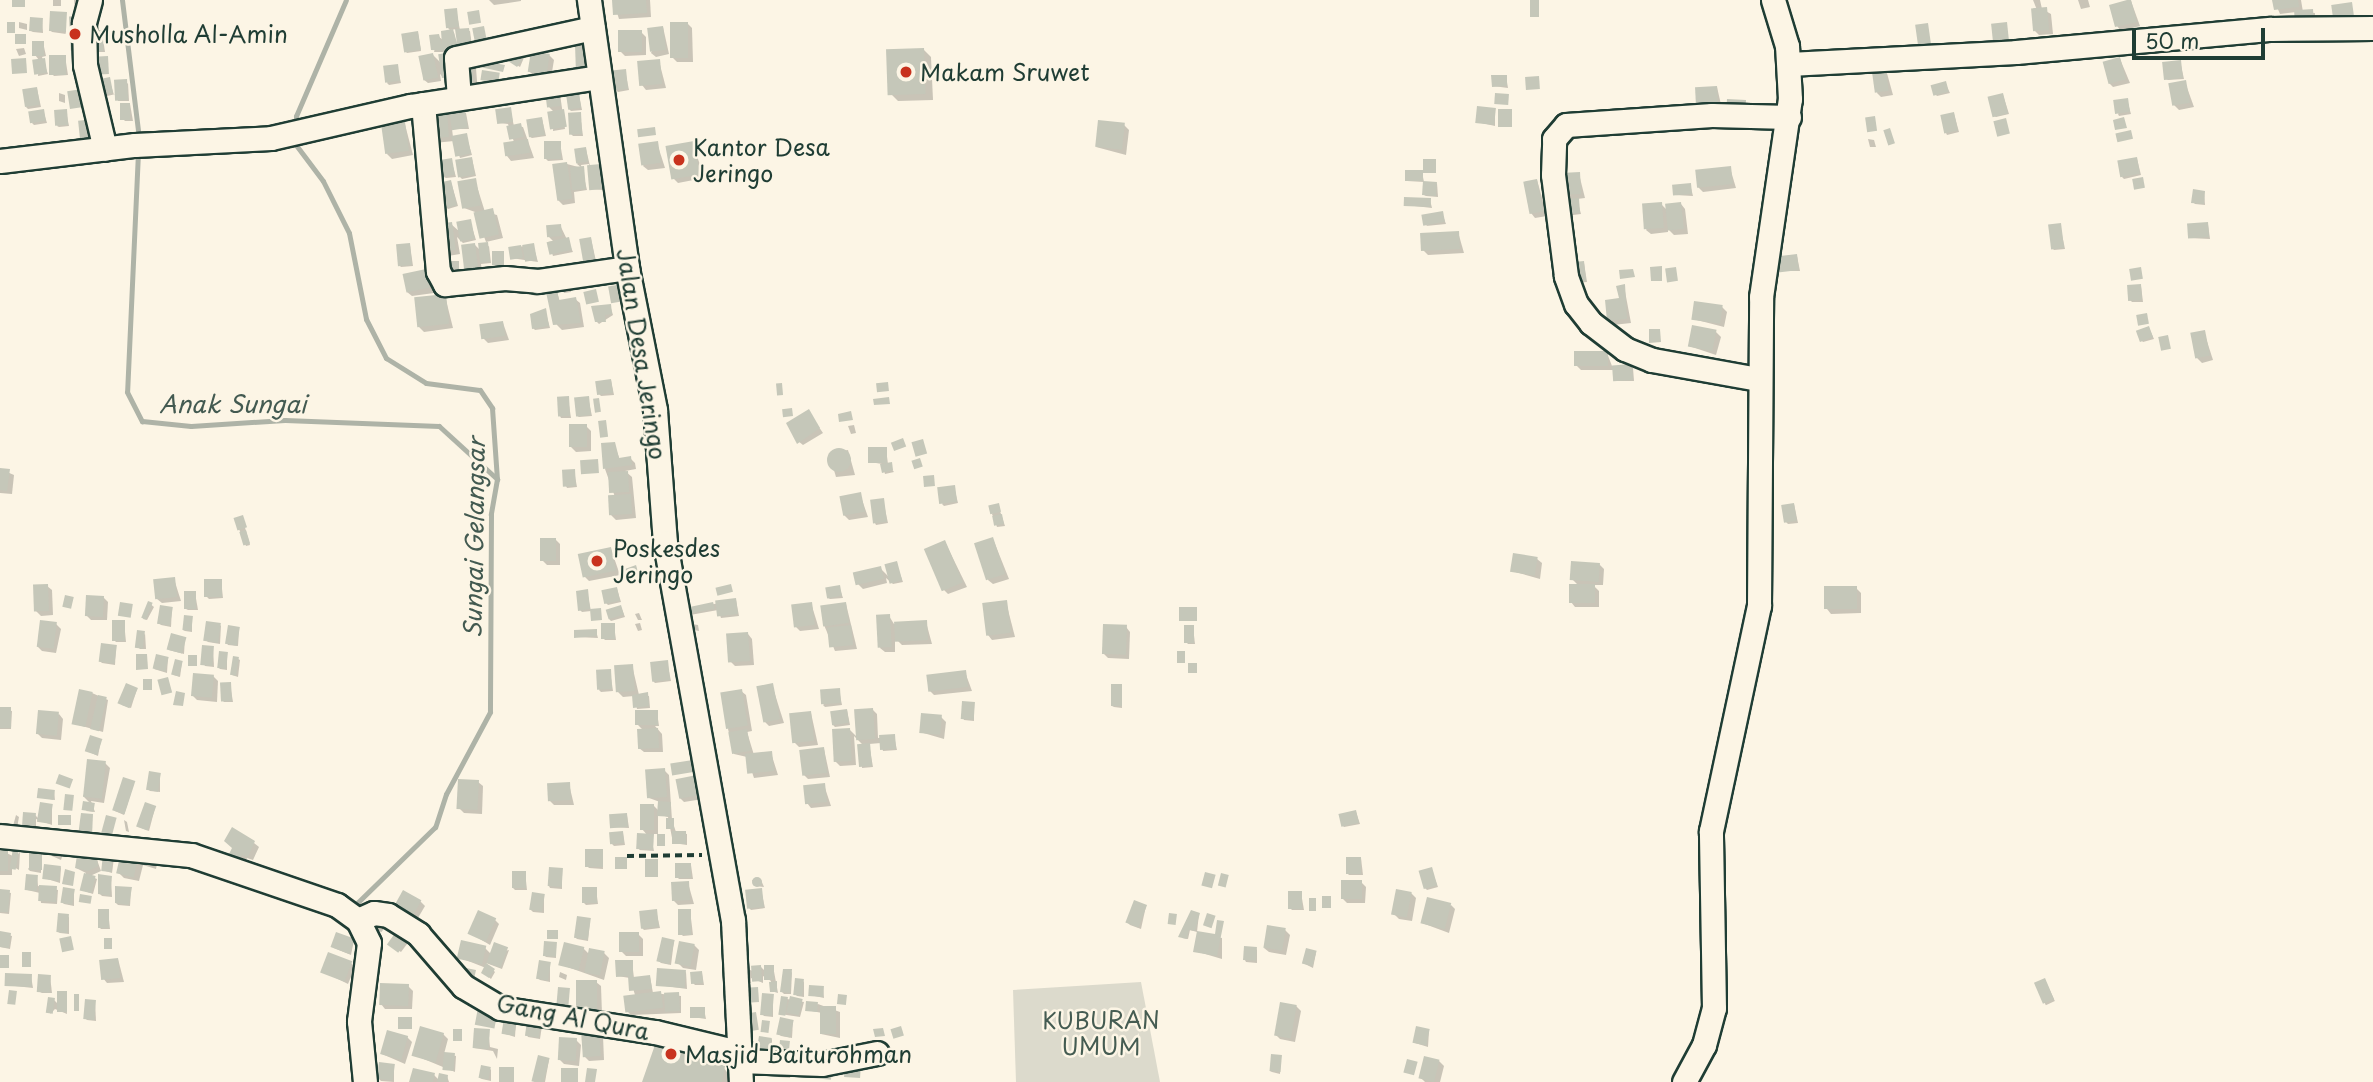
<!DOCTYPE html>
<style>
body{margin:0}
#map{position:relative;width:2373px;height:1082px;overflow:hidden;background:#fcf5e5;font-family:"Playpen Sans",sans-serif}
div>[style]{position:absolute}
.green>*{inset:0;background:#dcdacc}
.shadow>*{inset:0;background:#0003;transform-origin:0 0}
.stream>*{height:5px;margin:-2.5px;padding:0 2.5px;transform-origin:2.5px;border-radius:2.5px;background:#aeb3a7}
.building>*{inset:0;background:#c5c7b9;transform-origin:0 0}
.round{border-radius:50%}
.path>*{height:3.5px;margin-top:-1.75px;transform-origin:0;background:repeating-linear-gradient(90deg,#1f3d34 0 7px,transparent 0 12px)}
.roads{filter:drop-shadow(2px 0 #1f3d34) drop-shadow(-2px 0 #1f3d34) drop-shadow(0 2px #1f3d34) drop-shadow(0 -2px #1f3d34)}
.minor>*{height:23px;margin:-11.5px;padding:0 11.5px;transform-origin:11.5px;border-radius:11.5px;background:#fcf5e5}
.dots>*{width:19px;height:19px;translate:-50% -50%;box-sizing:border-box;border:4px solid #fcf5e5;border-radius:50%}
span{translate:-50% -50%;white-space:nowrap;text-align:center;line-height:1.15;-webkit-text-stroke:5px #fcf5e5;paint-order:stroke}
.poi-label{font-size:23px;color:#1f3d34}
.left{translate:0 -50%;text-align:left}
.street-label{font-size:23px;color:#1f3d34}
.park-label{font-size:23px;color:#455c52}
.water-label{font-size:24px;color:#435a51;font-style:italic}
.scale{position:absolute;left:2132px;top:28px;width:133px;height:32px;box-sizing:border-box;border:4px solid #1f3d34;border-top:0;padding-left:9px;font-size:21px;line-height:24px;white-space:nowrap;color:#1f3d34;-webkit-text-stroke:5px #fcf5e5;paint-order:stroke}
</style>
<div id="map">
<div class="green">
<i style="clip-path:polygon(1141px 982px,1160px 1082px,1016px 1082px,1013px 990px)"></i>
</div>
<div class="shadow">
<i style="left:53px;top:0;width:8px;height:6px"></i>
<i style="clip-path:polygon(74px 0,86px 0,85px 9px,75px 9px)"></i>
<i style="clip-path:polygon(489px 0,521px 0,521px 1px,494px 5px)"></i>
<i style="clip-path:polygon(613px 0,650px 0,651px 17px,619px 19px)"></i>
<i style="clip-path:polygon(2033px 0,2040px 0,2042px 9px,2051px 14px,2053px 34px,2039px 35px,2034px 30px,2037px 10px)"></i>
<i style="clip-path:polygon(2078px 0,2088px 0,2090px 7px,2081px 9px)"></i>
<i style="clip-path:polygon(2274px 0,2301px 0,2303px 12px,2315px 13px,2315px 23px,2296px 12px,2280px 14px)"></i>
<i style="clip-path:polygon(2131px 1px,2140px 26px,2121px 31px,2117px 26px)"></i>
<i style="clip-path:polygon(456px 10px,460px 30px,470px 31px,472px 46px,461px 47px,457px 29px,450px 30px,454px 33px,458px 52px,434px 52px,438px 36px,444px 41px,451px 31px,448px 28px)"></i>
<i style="clip-path:polygon(66px 14px,66px 34px,52px 32px,50px 30px)"></i>
<i style="clip-path:polygon(42px 19px,43px 33px,33px 32px,31px 31px)"></i>
<i style="clip-path:polygon(19px 22px,27px 24px,27px 30px,19px 28px)"></i>
<i style="clip-path:polygon(687px 23px,692px 28px,693px 62px,677px 62px,672px 57px)"></i>
<i style="clip-path:polygon(663px 27px,669px 54px,656px 57px,651px 53px)"></i>
<i style="clip-path:polygon(102px 32px,105px 52px,91px 52px)"></i>
<i style="clip-path:polygon(641px 32px,646px 37px,646px 55px,625px 56px,620px 51px)"></i>
<i style="clip-path:polygon(418px 33px,421px 51px,407px 53px,405px 51px)"></i>
<i style="clip-path:polygon(43px 42px,46px 56px,42px 57px,48px 74px,38px 76px,39px 60px,35px 55px)"></i>
<i style="clip-path:polygon(24px 48px,26px 54px,19px 56px,16px 49px)"></i>
<i style="clip-path:polygon(924px 50px,931px 57px,933px 100px,898px 101px,890px 93px)"></i>
<i style="clip-path:polygon(526px 53px,520px 67px,512px 62px)"></i>
<i style="clip-path:polygon(433px 55px,441px 63px,472px 63px,476px 68px,478px 94px,446px 80px,466px 77px,445px 79px,440px 74px,441px 81px,428px 83px,423px 79px)"></i>
<i style="clip-path:polygon(549px 55px,554px 60px,551px 78px,534px 76px,529px 71px)"></i>
<i style="clip-path:polygon(65px 56px,68px 75px,54px 76px,52px 74px)"></i>
<i style="clip-path:polygon(2120px 59px,2130px 83px,2113px 87px,2109px 83px)"></i>
<i style="clip-path:polygon(659px 61px,666px 88px,646px 90px,642px 85px)"></i>
<i style="clip-path:polygon(2180px 61px,2184px 79px,2168px 80px,2166px 79px)"></i>
<i style="clip-path:polygon(397px 66px,401px 83px,389px 85px,387px 83px)"></i>
<i style="clip-path:polygon(1885px 66px,1893px 95px,1881px 97px,1877px 93px)"></i>
<i style="clip-path:polygon(625px 71px,629px 90px,618px 92px,616px 90px)"></i>
<i style="clip-path:polygon(522px 76px,524px 77px,508px 88px,507px 77px)"></i>
<i style="clip-path:polygon(1506px 76px,1508px 88px,1493px 86px)"></i>
<i style="clip-path:polygon(109px 79px,114px 95px,128px 83px,129px 101px,118px 101px,116px 94px,98px 98px)"></i>
<i style="clip-path:polygon(2185px 82px,2194px 107px,2179px 110px,2174px 105px)"></i>
<i style="clip-path:polygon(1945px 83px,1950px 93px,1937px 96px,1935px 94px)"></i>
<i style="clip-path:polygon(1717px 87px,1722px 109px,1702px 110px)"></i>
<i style="clip-path:polygon(37px 89px,41px 107px,28px 109px,26px 107px)"></i>
<i style="clip-path:polygon(59px 93px,65px 95px,65px 103px,59px 101px)"></i>
<i style="clip-path:polygon(560px 94px,565px 129px,553px 131px,554px 112px,549px 107px)"></i>
<i style="clip-path:polygon(579px 95px,582px 110px,571px 111px,569px 109px)"></i>
<i style="clip-path:polygon(2003px 95px,2009px 114px,1996px 117px,1994px 116px)"></i>
<i style="clip-path:polygon(2127px 100px,2131px 114px,2119px 116px,2118px 114px)"></i>
<i style="clip-path:polygon(130px 104px,133px 121px,125px 121px,123px 119px)"></i>
<i style="clip-path:polygon(510px 109px,514px 126px,523px 127px,534px 158px,511px 161px,507px 156px,514px 142px,508px 124px,499px 123px)"></i>
<i style="clip-path:polygon(43px 110px,47px 123px,34px 125px,32px 123px)"></i>
<i style="clip-path:polygon(1495px 110px,1495px 126px,1477px 122px)"></i>
<i style="clip-path:polygon(66px 111px,69px 126px,59px 127px,57px 126px)"></i>
<i style="clip-path:polygon(446px 111px,466px 113px,469px 129px,452px 129px,453px 137px,466px 135px,472px 155px,460px 158px,454px 141px,434px 143px)"></i>
<i style="clip-path:polygon(580px 114px,583px 136px,573px 136px,571px 134px)"></i>
<i style="clip-path:polygon(1954px 114px,1959px 132px,1947px 135px,1946px 133px)"></i>
<i style="clip-path:polygon(403px 117px,413px 155px,392px 159px,387px 154px)"></i>
<i style="clip-path:polygon(542px 119px,546px 136px,532px 138px,530px 137px)"></i>
<i style="clip-path:polygon(1124px 125px,1129px 130px,1126px 155px,1096px 147px)"></i>
<i style="clip-path:polygon(1868px 139px,1874px 140px,1876px 147px,1870px 147px)"></i>
<i style="clip-path:polygon(560px 143px,563px 160px,548px 161px,546px 159px)"></i>
<i style="clip-path:polygon(657px 143px,665px 168px,648px 170px,643px 166px)"></i>
<i style="clip-path:polygon(693px 143px,704px 178px,678px 183px,673px 178px)"></i>
<i style="clip-path:polygon(586px 149px,590px 166px,602px 167px,604px 190px,590px 189px,589px 164px,581px 165px,587px 190px,574px 192px,575px 203px,563px 205px,558px 200px,567px 164px,582px 168px,577px 164px)"></i>
<i style="clip-path:polygon(472px 159px,476px 176px,462px 179px,460px 177px)"></i>
<i style="clip-path:polygon(2137px 159px,2141px 175px,2124px 179px,2122px 177px)"></i>
<i style="clip-path:polygon(451px 160px,456px 177px,446px 178px,444px 177px)"></i>
<i style="clip-path:polygon(1730px 168px,1736px 188px,1703px 192px,1698px 187px)"></i>
<i style="clip-path:polygon(1422px 172px,1424px 182px,1407px 181px)"></i>
<i style="clip-path:polygon(1579px 174px,1585px 198px,1577px 199px,1581px 214px,1565px 216px,1559px 195px)"></i>
<i style="clip-path:polygon(475px 180px,485px 212px,497px 215px,503px 238px,486px 242px,475px 212px,464px 208px)"></i>
<i style="clip-path:polygon(1537px 180px,1547px 216px,1535px 218px,1531px 213px)"></i>
<i style="clip-path:polygon(451px 182px,458px 206px,448px 209px,446px 207px)"></i>
<i style="clip-path:polygon(1437px 183px,1438px 197px,1426px 196px,1424px 195px)"></i>
<i style="clip-path:polygon(1690px 184px,1693px 196px,1675px 195px)"></i>
<i style="clip-path:polygon(2204px 192px,2205px 205px,2195px 204px,2193px 202px)"></i>
<i style="clip-path:polygon(1430px 200px,1432px 208px,1406px 205px)"></i>
<i style="clip-path:polygon(1661px 204px,1667px 210px,1681px 204px,1685px 209px,1688px 234px,1674px 235px,1668px 229px,1668px 232px,1651px 234px,1646px 230px)"></i>
<i style="clip-path:polygon(1442px 213px,1446px 224px,1426px 226px)"></i>
<i style="clip-path:polygon(470px 221px,476px 240px,463px 243px,457px 237px,460px 254px,448px 256px,443px 252px,451px 224px,460px 232px)"></i>
<i style="clip-path:polygon(2208px 224px,2210px 239px,2189px 238px)"></i>
<i style="clip-path:polygon(560px 225px,573px 252px,553px 256px,548px 242px,553px 241px,549px 237px)"></i>
<i style="clip-path:polygon(2060px 225px,2065px 249px,2054px 250px,2052px 248px)"></i>
<i style="clip-path:polygon(1458px 232px,1464px 253px,1428px 255px,1423px 250px)"></i>
<i style="clip-path:polygon(591px 239px,596px 261px,586px 263px,584px 261px)"></i>
<i style="clip-path:polygon(474px 244px,480px 250px,489px 246px,491px 263px,481px 264px,482px 272px,471px 274px,466px 269px)"></i>
<i style="clip-path:polygon(410px 245px,413px 266px,401px 267px,399px 265px)"></i>
<i style="clip-path:polygon(533px 245px,538px 262px,511px 258px,510px 248px)"></i>
<i style="clip-path:polygon(1797px 256px,1800px 271px,1779px 271px)"></i>
<i style="clip-path:polygon(1584px 263px,1587px 282px,1574px 283px)"></i>
<i style="clip-path:polygon(426px 271px,434px 293px,412px 296px,407px 292px)"></i>
<i style="clip-path:polygon(561px 285px,570px 286px,571px 292px,564px 293px)"></i>
<i style="clip-path:polygon(1624px 286px,1631px 323px,1613px 325px,1606px 301px,1623px 300px,1618px 287px)"></i>
<i style="clip-path:polygon(2141px 286px,2143px 302px,2132px 302px,2130px 300px)"></i>
<i style="clip-path:polygon(557px 292px,560px 302px,575px 299px,580px 303px,584px 327px,562px 330px,557px 325px,551px 304px)"></i>
<i style="clip-path:polygon(445px 296px,453px 328px,424px 332px,419px 327px)"></i>
<i style="clip-path:polygon(610px 305px,613px 315px,599px 324px,597px 322px)"></i>
<i style="clip-path:polygon(1722px 307px,1727px 312px,1724px 327px,1693px 319px)"></i>
<i style="clip-path:polygon(545px 310px,550px 328px,535px 330px,533px 328px)"></i>
<i style="clip-path:polygon(503px 323px,509px 340px,488px 343px,483px 338px)"></i>
<i style="clip-path:polygon(2149px 328px,2154px 339px,2143px 342px,2141px 340px)"></i>
<i style="clip-path:polygon(1716px 332px,1721px 337px,1716px 355px,1689px 346px)"></i>
<i style="clip-path:polygon(2204px 332px,2213px 360px,2202px 363px,2197px 358px)"></i>
<i style="clip-path:polygon(1607px 353px,1612px 366px,1633px 368px,1634px 381px,1616px 381px,1613px 370px,1581px 370px,1576px 365px)"></i>
<i style="clip-path:polygon(611px 380px,614px 395px,601px 396px,599px 394px)"></i>
<i style="clip-path:polygon(568px 398px,571px 418px,561px 418px,560px 416px)"></i>
<i style="clip-path:polygon(588px 398px,592px 416px,579px 417px,577px 416px)"></i>
<i style="clip-path:polygon(808px 411px,823px 433px,803px 445px,798px 441px)"></i>
<i style="clip-path:polygon(854px 425px,856px 433px,851px 434px,848px 426px)"></i>
<i style="clip-path:polygon(586px 426px,591px 431px,591px 451px,576px 452px,571px 447px)"></i>
<i style="clip-path:polygon(614px 444px,620px 460px,630px 458px,635px 463px,636px 469px,625px 471px,632px 477px,636px 518px,616px 520px,611px 515px,615px 497px,605px 469px)"></i>
<i style="clip-path:polygon(886px 449px,888px 464px,894px 472px,885px 474px,882px 464px,870px 462px)"></i>
<i style="clip-path:polygon(848px 450px,855px 475px,836px 477px,829px 453px)"></i>
<i style="clip-path:polygon(0 469px,14px 475px,12px 494px,0 493px)"></i>
<i style="clip-path:polygon(574px 471px,577px 487px,567px 488px,566px 486px)"></i>
<i style="clip-path:polygon(954px 487px,958px 503px,944px 506px,942px 504px)"></i>
<i style="clip-path:polygon(860px 494px,868px 517px,849px 520px,844px 515px)"></i>
<i style="clip-path:polygon(883px 500px,888px 523px,876px 525px,875px 523px)"></i>
<i style="clip-path:polygon(1794px 504px,1798px 523px,1788px 524px,1786px 522px)"></i>
<i style="clip-path:polygon(998px 505px,1005px 526px,997px 527px,992px 514px)"></i>
<i style="clip-path:polygon(242px 517px,250px 545px,246px 546px,239px 529px)"></i>
<i style="clip-path:polygon(555px 539px,560px 544px,560px 565px,547px 565px,542px 560px)"></i>
<i style="clip-path:polygon(993px 539px,1009px 579px,993px 584px,988px 580px)"></i>
<i style="clip-path:polygon(945px 542px,967px 587px,948px 594px,944px 590px)"></i>
<i style="clip-path:polygon(611px 549px,620px 575px,589px 581px,584px 576px)"></i>
<i style="clip-path:polygon(1537px 559px,1542px 563px,1540px 579px,1512px 571px)"></i>
<i style="clip-path:polygon(896px 563px,903px 582px,893px 584px,886px 578px,887px 583px,863px 589px,858px 584px,880px 568px,889px 577px)"></i>
<i style="clip-path:polygon(1599px 564px,1604px 569px,1603px 585px,1593px 585px,1599px 591px,1599px 607px,1575px 607px,1571px 602px,1579px 586px,1572px 579px)"></i>
<i style="clip-path:polygon(174px 579px,181px 601px,162px 603px,157px 599px)"></i>
<i style="clip-path:polygon(221px 580px,223px 598px,209px 599px,207px 597px)"></i>
<i style="clip-path:polygon(47px 586px,52px 590px,53px 615px,41px 616px,36px 611px)"></i>
<i style="clip-path:polygon(839px 586px,843px 598px,830px 599px,828px 598px)"></i>
<i style="clip-path:polygon(1856px 588px,1861px 593px,1861px 613px,1831px 614px,1827px 609px)"></i>
<i style="clip-path:polygon(617px 589px,621px 602px,608px 605px,606px 603px)"></i>
<i style="clip-path:polygon(587px 591px,591px 611px,582px 612px,580px 610px)"></i>
<i style="clip-path:polygon(195px 593px,198px 610px,188px 610px,186px 609px)"></i>
<i style="clip-path:polygon(103px 597px,108px 602px,107px 620px,91px 620px,86px 615px)"></i>
<i style="clip-path:polygon(736px 600px,739px 616px,721px 618px,718px 610px,690px 615px,687px 609px)"></i>
<i style="clip-path:polygon(1006px 602px,1015px 637px,992px 640px,988px 635px)"></i>
<i style="clip-path:polygon(149px 603px,154px 607px,147px 620px,143px 619px)"></i>
<i style="clip-path:polygon(811px 603px,819px 629px,800px 631px,796px 627px)"></i>
<i style="clip-path:polygon(846px 604px,857px 649px,835px 651px,824px 625px)"></i>
<i style="clip-path:polygon(621px 607px,625px 617px,611px 621px,609px 619px)"></i>
<i style="clip-path:polygon(172px 609px,171px 627px,161px 625px,159px 623px)"></i>
<i style="clip-path:polygon(639px 613px,642px 620px,638px 620px,635px 614px)"></i>
<i style="clip-path:polygon(889px 616px,894px 624px,926px 622px,932px 644px,902px 645px,895px 638px,895px 652px,885px 652px,880px 648px)"></i>
<i style="clip-path:polygon(192px 618px,192px 632px,185px 631px,183px 630px)"></i>
<i style="clip-path:polygon(124px 622px,126px 642px,116px 642px,114px 640px)"></i>
<i style="clip-path:polygon(640px 623px,642px 630px,638px 631px,635px 624px)"></i>
<i style="clip-path:polygon(56px 624px,61px 629px,56px 653px,42px 651px,37px 646px)"></i>
<i style="clip-path:polygon(692px 624px,698px 625px,699px 631px,694px 630px)"></i>
<i style="clip-path:polygon(221px 625px,220px 644px,208px 642px,206px 640px)"></i>
<i style="clip-path:polygon(614px 625px,616px 640px,605px 640px,603px 638px)"></i>
<i style="clip-path:polygon(1126px 627px,1130px 632px,1129px 659px,1108px 658px,1103px 653px)"></i>
<i style="clip-path:polygon(1193px 627px,1195px 644px,1188px 644px,1186px 642px)"></i>
<i style="clip-path:polygon(239px 629px,238px 646px,228px 645px,227px 643px)"></i>
<i style="clip-path:polygon(596px 631px,598px 638px,576px 637px)"></i>
<i style="clip-path:polygon(145px 633px,146px 649px,140px 649px,138px 647px)"></i>
<i style="clip-path:polygon(748px 634px,752px 639px,754px 665px,735px 666px,730px 661px)"></i>
<i style="clip-path:polygon(185px 638px,184px 654px,169px 650px)"></i>
<i style="clip-path:polygon(116px 647px,115px 665px,102px 663px,100px 661px)"></i>
<i style="clip-path:polygon(213px 647px,214px 667px,205px 666px,204px 664px)"></i>
<i style="clip-path:polygon(227px 653px,227px 670px,220px 669px,218px 667px)"></i>
<i style="clip-path:polygon(168px 658px,167px 673px,154px 669px)"></i>
<i style="clip-path:polygon(238px 659px,240px 660px,238px 677px,232px 675px)"></i>
<i style="clip-path:polygon(667px 662px,671px 681px,655px 683px,653px 681px)"></i>
<i style="clip-path:polygon(182px 663px,180px 677px,174px 675px,172px 673px)"></i>
<i style="clip-path:polygon(632px 665px,639px 695px,649px 696px,650px 708px,637px 709px,634px 696px,623px 697px,618px 692px)"></i>
<i style="clip-path:polygon(610px 671px,613px 691px,601px 692px,599px 690px)"></i>
<i style="clip-path:polygon(965px 672px,972px 691px,934px 695px,930px 691px)"></i>
<i style="clip-path:polygon(213px 676px,218px 681px,217px 702px,197px 700px,193px 696px)"></i>
<i style="clip-path:polygon(230px 684px,233px 702px,224px 702px,222px 700px)"></i>
<i style="clip-path:polygon(772px 685px,784px 723px,769px 726px,765px 722px)"></i>
<i style="clip-path:polygon(1121px 685px,1122px 708px,1114px 707px,1112px 706px)"></i>
<i style="clip-path:polygon(137px 689px,131px 708px,122px 705px)"></i>
<i style="clip-path:polygon(839px 690px,842px 705px,825px 707px,823px 705px)"></i>
<i style="clip-path:polygon(741px 691px,746px 695px,752px 731px,747px 732px,754px 755px,771px 753px,778px 775px,754px 778px,747px 757px,734px 754px,728px 729px)"></i>
<i style="clip-path:polygon(92px 693px,108px 700px,103px 732px,75px 724px)"></i>
<i style="clip-path:polygon(974px 704px,974px 721px,964px 720px,963px 718px)"></i>
<i style="clip-path:polygon(0 709px,12px 711px,11px 729px,0 729px)"></i>
<i style="clip-path:polygon(872px 709px,877px 714px,878px 738px,894px 736px,897px 750px,883px 751px,881px 743px,869px 744px,873px 767px,862px 768px,863px 745px,854px 736px,856px 765px,840px 766px,835px 761px,850px 730px,858px 738px)"></i>
<i style="clip-path:polygon(847px 710px,850px 725px,835px 727px,833px 725px)"></i>
<i style="clip-path:polygon(657px 712px,659px 726px,655px 726px,662px 734px,663px 752px,644px 752px,639px 748px,643px 730px,638px 725px)"></i>
<i style="clip-path:polygon(811px 713px,818px 745px,799px 747px,794px 742px)"></i>
<i style="clip-path:polygon(59px 714px,63px 719px,61px 740px,42px 738px,37px 733px)"></i>
<i style="clip-path:polygon(941px 717px,946px 722px,944px 739px,920px 732px)"></i>
<i style="clip-path:polygon(101px 740px,98px 756px,87px 751px)"></i>
<i style="clip-path:polygon(824px 749px,830px 777px,808px 779px,803px 774px)"></i>
<i style="clip-path:polygon(105px 763px,110px 768px,104px 803px,91px 801px,95px 812px,86px 811px,91px 804px,83px 796px)"></i>
<i style="clip-path:polygon(664px 770px,669px 775px,672px 820px,676px 832px,687px 834px,687px 845px,673px 843px,668px 817px,658px 814px,658px 834px,650px 834px,654px 851px,639px 850px,648px 836px,642px 829px,654px 806px,660px 812px,660px 802px,649px 798px)"></i>
<i style="clip-path:polygon(160px 775px,160px 792px,150px 791px,148px 789px)"></i>
<i style="clip-path:polygon(702px 775px,709px 798px,684px 802px,679px 797px)"></i>
<i style="clip-path:polygon(478px 782px,483px 786px,482px 814px,464px 813px,459px 808px)"></i>
<i style="clip-path:polygon(134px 783px,124px 815px,115px 811px)"></i>
<i style="clip-path:polygon(569px 784px,574px 805px,554px 805px,550px 801px)"></i>
<i style="clip-path:polygon(824px 785px,831px 806px,811px 808px,807px 803px)"></i>
<i style="clip-path:polygon(54px 791px,55px 800px,39px 797px)"></i>
<i style="clip-path:polygon(52px 806px,52px 825px,36px 819px,36px 832px,25px 832px,35px 815px,39px 819px)"></i>
<i style="clip-path:polygon(155px 808px,149px 831px,139px 827px)"></i>
<i style="clip-path:polygon(1356px 812px,1360px 824px,1344px 827px,1342px 825px)"></i>
<i style="clip-path:polygon(16px 815px,19px 817px,17px 828px,13px 826px)"></i>
<i style="clip-path:polygon(627px 815px,629px 828px,611px 827px)"></i>
<i style="clip-path:polygon(124px 820px,127px 822px,129px 832px,126px 831px)"></i>
<i style="clip-path:polygon(623px 833px,625px 845px,614px 846px,612px 844px)"></i>
<i style="clip-path:polygon(254px 843px,259px 847px,253px 860px,247px 858px,245px 863px,231px 854px)"></i>
<i style="clip-path:polygon(54px 846px,64px 850px,61px 860px,52px 856px)"></i>
<i style="clip-path:polygon(0 850px,15px 857px,20px 852px,19px 870px,12px 866px,12px 875px,0 875px)"></i>
<i style="clip-path:polygon(124px 851px,159px 854px,156px 869px,143px 865px,139px 881px,124px 878px,119px 873px)"></i>
<i style="clip-path:polygon(602px 851px,603px 869px,589px 868px,587px 866px)"></i>
<i style="clip-path:polygon(41px 853px,41px 873px,30px 871px,28px 869px)"></i>
<i style="clip-path:polygon(105px 856px,114px 858px,112px 873px,102px 870px)"></i>
<i style="clip-path:polygon(96px 857px,101px 871px,90px 876px,97px 879px,93px 894px,82px 890px,86px 873px,76px 868px)"></i>
<i style="clip-path:polygon(1361px 858px,1363px 875px,1349px 875px,1347px 873px)"></i>
<i style="clip-path:polygon(691px 865px,693px 879px,679px 879px,677px 877px)"></i>
<i style="clip-path:polygon(61px 867px,60px 883px,44px 878px)"></i>
<i style="clip-path:polygon(1431px 869px,1438px 887px,1427px 890px,1425px 888px)"></i>
<i style="clip-path:polygon(562px 870px,562px 889px,550px 888px,549px 886px)"></i>
<i style="clip-path:polygon(525px 872px,527px 890px,515px 890px,513px 888px)"></i>
<i style="clip-path:polygon(37px 876px,38px 886px,58px 890px,57px 904px,41px 903px,40px 893px,27px 890px)"></i>
<i style="clip-path:polygon(111px 878px,112px 897px,102px 896px,100px 894px)"></i>
<i style="clip-path:polygon(752px 880px,761px 880px,764px 887px,755px 886px)"></i>
<i style="clip-path:polygon(1361px 882px,1366px 887px,1365px 903px,1347px 903px,1342px 898px)"></i>
<i style="clip-path:polygon(688px 883px,694px 904px,678px 905px,673px 900px)"></i>
<i style="clip-path:polygon(131px 889px,130px 906px,118px 905px,116px 903px)"></i>
<i style="clip-path:polygon(596px 889px,598px 904px,586px 905px,584px 903px)"></i>
<i style="clip-path:polygon(74px 890px,74px 906px,64px 904px,62px 902px)"></i>
<i style="clip-path:polygon(761px 890px,765px 908px,751px 910px,749px 908px)"></i>
<i style="clip-path:polygon(0 891px,11px 893px,9px 914px,0 913px)"></i>
<i style="clip-path:polygon(1301px 893px,1304px 910px,1292px 910px,1290px 908px)"></i>
<i style="clip-path:polygon(1411px 893px,1416px 898px,1412px 921px,1399px 919px,1394px 914px)"></i>
<i style="clip-path:polygon(544px 896px,544px 913px,533px 912px,531px 910px)"></i>
<i style="clip-path:polygon(420px 901px,425px 906px,415px 923px,394px 909px)"></i>
<i style="clip-path:polygon(1451px 905px,1455px 909px,1449px 933px,1422px 923px)"></i>
<i style="clip-path:polygon(1146px 906px,1141px 929px,1130px 925px,1128px 923px)"></i>
<i style="clip-path:polygon(690px 910px,693px 935px,683px 936px,681px 934px)"></i>
<i style="clip-path:polygon(108px 911px,110px 929px,101px 929px,99px 927px)"></i>
<i style="clip-path:polygon(656px 911px,660px 928px,644px 930px,642px 928px)"></i>
<i style="clip-path:polygon(1199px 914px,1197px 932px,1190px 930px,1188px 939px,1182px 938px)"></i>
<i style="clip-path:polygon(69px 916px,69px 934px,60px 933px,58px 932px)"></i>
<i style="left:380px;top:916px;width:11px;height:12px;rotate:38deg"></i>
<i style="clip-path:polygon(495px 920px,499px 924px,490px 945px,470px 933px)"></i>
<i style="clip-path:polygon(590px 920px,588px 941px,577px 939px,575px 937px)"></i>
<i style="clip-path:polygon(1285px 930px,1290px 935px,1286px 955px,1269px 952px,1264px 948px)"></i>
<i style="clip-path:polygon(0 933px,12px 936px,10px 949px,0 947px)"></i>
<i style="clip-path:polygon(1199px 933px,1222px 938px,1222px 959px,1195px 951px)"></i>
<i style="clip-path:polygon(638px 934px,643px 939px,643px 956px,626px 956px,621px 951px)"></i>
<i style="clip-path:polygon(413px 936px,401px 952px,392px 946px)"></i>
<i style="clip-path:polygon(354px 940px,351px 955px,334px 948px)"></i>
<i style="clip-path:polygon(674px 941px,671px 965px,661px 963px,659px 961px)"></i>
<i style="clip-path:polygon(556px 944px,556px 958px,546px 957px,544px 955px)"></i>
<i style="clip-path:polygon(694px 945px,699px 950px,696px 970px,683px 968px,678px 963px)"></i>
<i style="clip-path:polygon(485px 948px,491px 954px,509px 950px,502px 969px,486px 963px,495px 972px,491px 979px,485px 974px,486px 968px,458px 957px)"></i>
<i style="clip-path:polygon(583px 948px,590px 955px,604px 953px,609px 958px,604px 980px,559px 964px)"></i>
<i style="clip-path:polygon(1257px 949px,1257px 963px,1246px 962px,1245px 960px)"></i>
<i style="clip-path:polygon(1316px 953px,1313px 968px,1303px 963px)"></i>
<i style="clip-path:polygon(118px 959px,124px 982px,107px 983px,103px 978px)"></i>
<i style="clip-path:polygon(632px 962px,634px 978px,650px 977px,653px 993px,681px 996px,681px 1013px,631px 1015px,626px 1010px,635px 995px,630px 978px,617px 976px)"></i>
<i style="clip-path:polygon(351px 963px,355px 967px,348px 984px,322px 971px)"></i>
<i style="clip-path:polygon(550px 964px,550px 982px,540px 980px,538px 978px)"></i>
<i style="clip-path:polygon(773px 966px,778px 993px,771px 991px,771px 981px,763px 976px,763px 983px,751px 978px,751px 983px,743px 984px,741px 967px,753px 971px,761px 967px,766px 972px)"></i>
<i style="clip-path:polygon(792px 971px,791px 994px,784px 994px,782px 992px)"></i>
<i style="clip-path:polygon(560px 972px,567px 975px,566px 980px,559px 977px)"></i>
<i style="clip-path:polygon(686px 972px,687px 989px,658px 985px)"></i>
<i style="clip-path:polygon(702px 973px,704px 985px,695px 985px,693px 983px)"></i>
<i style="clip-path:polygon(31px 976px,33px 988px,6px 985px)"></i>
<i style="clip-path:polygon(50px 976px,52px 993px,42px 993px,40px 992px)"></i>
<i style="clip-path:polygon(804px 981px,804px 997px,797px 996px,795px 994px)"></i>
<i style="clip-path:polygon(596px 982px,601px 986px,602px 1014px,583px 1015px)"></i>
<i style="left:2046px;top:982px;width:21px;height:10px;rotate:65deg"></i>
<i style="clip-path:polygon(408px 986px,413px 991px,412px 1009px,385px 1009px,381px 1004px)"></i>
<i style="clip-path:polygon(823px 988px,824px 998px,810px 995px)"></i>
<i style="clip-path:polygon(66px 993px,67px 1014px,55px 1009px,50px 1014px,54px 1000px,58px 1004px)"></i>
<i style="clip-path:polygon(773px 996px,773px 1017px,764px 1016px,762px 1014px)"></i>
<i style="clip-path:polygon(787px 999px,804px 1002px,800px 1017px,780px 1014px)"></i>
<i style="clip-path:polygon(95px 1001px,96px 1021px,87px 1020px,85px 1018px)"></i>
<i style="clip-path:polygon(818px 1004px,840px 1012px,840px 1038px,821px 1034px,822px 1013px,807px 1010px)"></i>
<i style="clip-path:polygon(1296px 1006px,1301px 1011px,1295px 1042px,1280px 1039px,1276px 1035px)"></i>
<i style="clip-path:polygon(704px 1009px,706px 1019px,692px 1017px)"></i>
<i style="clip-path:polygon(543px 1019px,540px 1039px,528px 1037px,527px 1035px)"></i>
<i style="clip-path:polygon(793px 1021px,792px 1038px,781px 1036px,779px 1034px)"></i>
<i style="clip-path:polygon(516px 1022px,515px 1037px,502px 1033px)"></i>
<i style="clip-path:polygon(488px 1029px,490px 1047px,498px 1049px,497px 1059px,493px 1051px,474px 1048px)"></i>
<i style="clip-path:polygon(598px 1031px,603px 1036px,604px 1060px,589px 1061px,584px 1056px)"></i>
<i style="clip-path:polygon(1429px 1031px,1428px 1047px,1415px 1043px)"></i>
<i style="clip-path:polygon(443px 1034px,448px 1039px,444px 1054px,456px 1056px,455px 1072px,414px 1055px)"></i>
<i style="clip-path:polygon(407px 1037px,412px 1042px,405px 1064px,382px 1054px)"></i>
<i style="clip-path:polygon(747px 1039px,760px 1044px,772px 1039px,772px 1062px,747px 1057px)"></i>
<i style="clip-path:polygon(576px 1040px,581px 1045px,579px 1066px,564px 1064px,559px 1059px)"></i>
<i style="clip-path:polygon(1281px 1057px,1280px 1074px,1272px 1072px,1270px 1071px)"></i>
<i style="clip-path:polygon(549px 1060px,545px 1082px,535px 1082px,533px 1080px)"></i>
<i style="clip-path:polygon(1439px 1061px,1444px 1066px,1440px 1082px,1425px 1082px,1420px 1077px)"></i>
<i style="clip-path:polygon(394px 1065px,394px 1082px,381px 1081px,379px 1079px)"></i>
<i style="clip-path:polygon(776px 1067px,791px 1070px,790px 1078px,778px 1077px)"></i>
<i style="clip-path:polygon(724px 1068px,734px 1082px,644px 1082px)"></i>
<i style="clip-path:polygon(491px 1069px,491px 1081px,482px 1079px,480px 1078px)"></i>
<i style="clip-path:polygon(434px 1075px,439px 1080px,447px 1076px,449px 1082px,411px 1082px)"></i>
</div>
<div class="stream">
<i style="left:122px;top:0;width:140px;rotate:83deg"></i>
<i style="left:296px;top:126px;width:10px;rotate:-90deg"></i>
<i style="left:296px;top:116px;width:126px;rotate:-66.7deg"></i>
<i style="left:296px;top:137px;width:8px;rotate:90deg"></i>
<i style="left:296px;top:145px;width:45px;rotate:53.1deg"></i>
<i style="left:323px;top:181px;width:58px;rotate:63.4deg"></i>
<i style="left:349px;top:233px;width:88px;rotate:78.8deg"></i>
<i style="left:366px;top:319px;width:44px;rotate:62.9deg"></i>
<i style="left:386px;top:358px;width:47px;rotate:32deg"></i>
<i style="left:426px;top:383px;width:54px;rotate:7.4deg"></i>
<i style="left:480px;top:390px;width:22px;rotate:56deg"></i>
<i style="left:492px;top:408px;width:71px;rotate:86deg"></i>
<i style="left:497px;top:479px;width:36px;rotate:100deg"></i>
<i style="left:491px;top:514px;width:198px;rotate:90.3deg"></i>
<i style="left:490px;top:712px;width:93px;rotate:118.2deg"></i>
<i style="left:446px;top:794px;width:35px;rotate:108deg"></i>
<i style="left:435px;top:827px;width:110px;rotate:135.7deg"></i>
<i style="left:138px;top:152px;width:240px;rotate:92.6deg"></i>
<i style="left:127px;top:392px;width:33px;rotate:63deg"></i>
<i style="left:142px;top:421px;width:49px;rotate:5.8deg"></i>
<i style="left:191px;top:426px;width:94px;rotate:-3.7deg"></i>
<i style="left:285px;top:420px;width:154px;rotate:2.2deg"></i>
<i style="left:439px;top:426px;width:79px;rotate:42.4deg"></i>
</div>
<div class="building">
<i style="left:12px;top:0;width:13px;height:7px"></i>
<i style="clip-path:polygon(612px 0,646px 0,647px 13px,613px 15px)"></i>
<i style="left:1530px;top:0;width:9px;height:17px"></i>
<i style="clip-path:polygon(2127px 0,2131px 0,2137px 22px,2115px 27px,2109px 5px)"></i>
<i style="clip-path:polygon(2272px 0,2298px 0,2299px 7px,2274px 10px)"></i>
<i style="left:2352px;top:2px;width:14px;height:21px;rotate:82deg"></i>
<i style="left:2047px;top:7px;width:23px;height:16px;rotate:85deg"></i>
<i style="left:457px;top:8px;width:19px;height:13px;rotate:84deg"></i>
<i style="left:2313px;top:9px;width:13px;height:19px;rotate:86deg"></i>
<i style="left:479px;top:10px;width:13px;height:12px;rotate:81deg"></i>
<i style="left:50px;top:11px;width:17px;height:20px;rotate:3deg"></i>
<i style="left:79px;top:16px;width:34px;height:10px;rotate:87deg"></i>
<i style="left:30px;top:17px;width:13px;height:14px;rotate:4deg"></i>
<i style="left:7px;top:22px;width:8px;height:11px"></i>
<i style="left:670px;top:22px;width:18px;height:36px"></i>
<i style="left:2007px;top:22px;width:18px;height:16px;rotate:84deg"></i>
<i style="left:1928px;top:23px;width:21px;height:13px;rotate:82deg"></i>
<i style="left:484px;top:26px;width:20px;height:12px;rotate:79deg"></i>
<i style="left:663px;top:26px;width:24px;height:16px;rotate:83deg"></i>
<i style="clip-path:polygon(469px 28px,471px 44px,456px 46px,457px 51px,431px 50px,429px 35px,439px 34px,442px 45px,441px 31px,453px 29px,457px 43px,455px 29px)"></i>
<i style="left:87px;top:30px;width:16px;height:21px"></i>
<i style="left:618px;top:30px;width:24px;height:22px"></i>
<i style="left:418px;top:31px;width:19px;height:17px;rotate:81deg"></i>
<i style="left:15px;top:34px;width:11px;height:10px"></i>
<i style="left:32px;top:41px;width:12px;height:15px"></i>
<i style="left:587px;top:44px;width:26px;height:12px;rotate:88deg"></i>
<i style="left:518px;top:46px;width:11px;height:18px;rotate:34deg"></i>
<i style="left:924px;top:48px;width:46px;height:38px;rotate:88deg"></i>
<i style="left:531px;top:51px;width:19px;height:21px;rotate:9deg"></i>
<i style="left:453px;top:52px;width:24px;height:15px;rotate:81deg"></i>
<i style="left:433px;top:53px;width:25px;height:15px;rotate:78deg"></i>
<i style="left:49px;top:55px;width:17px;height:20px"></i>
<i style="left:108px;top:56px;width:18px;height:19px;rotate:87deg"></i>
<i style="left:2120px;top:57px;width:23px;height:18px;rotate:75deg"></i>
<i style="left:26px;top:58px;width:15px;height:15px;rotate:86deg"></i>
<i style="left:45px;top:58px;width:15px;height:13px;rotate:82deg"></i>
<i style="left:660px;top:59px;width:25px;height:23px;rotate:85deg"></i>
<i style="left:2181px;top:60px;width:18px;height:19px;rotate:84deg"></i>
<i style="left:472px;top:61px;width:29px;height:14px;rotate:86deg"></i>
<i style="clip-path:polygon(482px 61px,505px 65px,503px 72px,480px 67px)"></i>
<i style="left:398px;top:64px;width:17px;height:15px;rotate:83deg"></i>
<i style="left:1885px;top:64px;width:27px;height:14px;rotate:82deg"></i>
<i style="left:626px;top:69px;width:20px;height:14px;rotate:84deg"></i>
<i style="left:482px;top:70px;width:18px;height:10px;rotate:9deg"></i>
<i style="clip-path:polygon(1491px 75px,1507px 75px,1507px 86px,1492px 87px)"></i>
<i style="left:1539px;top:76px;width:13px;height:14px;rotate:86deg"></i>
<i style="left:110px;top:77px;width:16px;height:19px;rotate:79deg"></i>
<i style="left:127px;top:79px;width:21px;height:13px;rotate:87deg"></i>
<i style="left:2186px;top:80px;width:23px;height:18px;rotate:80deg"></i>
<i style="left:1946px;top:81px;width:11px;height:16px;rotate:75deg"></i>
<i style="left:1717px;top:86px;width:19px;height:22px;rotate:87deg"></i>
<i style="left:37px;top:87px;width:18px;height:15px;rotate:81deg"></i>
<i style="left:82px;top:89px;width:18px;height:15px;rotate:81deg"></i>
<i style="left:559px;top:90px;width:16px;height:14px;rotate:83deg"></i>
<i style="left:579px;top:93px;width:15px;height:13px;rotate:82deg"></i>
<i style="left:1495px;top:93px;width:14px;height:11px;rotate:4deg"></i>
<i style="left:2003px;top:93px;width:21px;height:16px;rotate:76deg"></i>
<i style="left:2128px;top:98px;width:14px;height:15px;rotate:82deg"></i>
<i style="left:1727px;top:99px;width:19px;height:12px;rotate:3deg"></i>
<i style="left:120px;top:103px;width:10px;height:17px"></i>
<i style="left:1477px;top:106px;width:19px;height:17px;rotate:6deg"></i>
<i style="left:511px;top:107px;width:15px;height:16px;rotate:82deg"></i>
<i style="left:44px;top:109px;width:12px;height:16px;rotate:81deg"></i>
<i style="left:67px;top:109px;width:16px;height:13px;rotate:86deg"></i>
<i style="left:564px;top:109px;width:18px;height:17px;rotate:81deg"></i>
<i style="left:1512px;top:109px;width:18px;height:14px;rotate:90deg"></i>
<i style="left:447px;top:110px;width:27px;height:22px;rotate:86deg"></i>
<i style="left:465px;top:110px;width:18px;height:16px;rotate:81deg"></i>
<i style="left:581px;top:112px;width:22px;height:13px;rotate:87deg"></i>
<i style="left:1954px;top:112px;width:19px;height:14px;rotate:78deg"></i>
<i style="left:404px;top:115px;width:36px;height:24px;rotate:82deg"></i>
<i style="left:1875px;top:116px;width:15px;height:10px;rotate:82deg"></i>
<i style="left:542px;top:117px;width:18px;height:16px;rotate:81deg"></i>
<i style="clip-path:polygon(2124px 117px,2127px 128px,2115px 130px,2113px 120px)"></i>
<i style="left:2006px;top:118px;width:16px;height:13px;rotate:76deg"></i>
<i style="left:95px;top:119px;width:19px;height:17px;rotate:84deg"></i>
<i style="left:1098px;top:120px;width:27px;height:27px;rotate:6deg"></i>
<i style="left:521px;top:123px;width:14px;height:15px;rotate:78deg"></i>
<i style="left:655px;top:127px;width:8px;height:18px;rotate:83deg"></i>
<i style="left:1890px;top:128px;width:16px;height:7px;rotate:72deg"></i>
<i style="left:2131px;top:130px;width:9px;height:16px;rotate:77deg"></i>
<i style="left:467px;top:133px;width:21px;height:16px;rotate:79deg"></i>
<i style="left:528px;top:139px;width:14px;height:25px;rotate:82deg"></i>
<i style="left:561px;top:141px;width:18px;height:17px;rotate:90deg"></i>
<i style="left:658px;top:141px;width:22px;height:20px;rotate:82deg"></i>
<i style="left:694px;top:141px;width:34px;height:29px;rotate:80deg"></i>
<i style="left:586px;top:147px;width:15px;height:12px;rotate:82deg"></i>
<i style="left:472px;top:157px;width:18px;height:17px;rotate:81deg"></i>
<i style="left:2137px;top:157px;width:17px;height:20px;rotate:80deg"></i>
<i style="left:452px;top:158px;width:17px;height:12px;rotate:80deg"></i>
<i style="left:1423px;top:159px;width:13px;height:14px"></i>
<i style="left:567px;top:162px;width:37px;height:15px;rotate:82deg"></i>
<i style="left:601px;top:164px;width:25px;height:14px;rotate:85deg"></i>
<i style="left:584px;top:166px;width:23px;height:14px;rotate:85deg"></i>
<i style="left:1731px;top:166px;width:18px;height:36px;rotate:84deg"></i>
<i style="left:1423px;top:170px;width:11px;height:18px;rotate:90deg"></i>
<i style="left:1580px;top:172px;width:22px;height:24px;rotate:87deg"></i>
<i style="left:2143px;top:177px;width:11px;height:11px;rotate:80deg"></i>
<i style="left:476px;top:178px;width:28px;height:19px;rotate:80deg"></i>
<i style="left:1537px;top:179px;width:33px;height:14px;rotate:79deg"></i>
<i style="left:451px;top:180px;width:26px;height:12px;rotate:77deg"></i>
<i style="left:1423px;top:181px;width:14px;height:14px;rotate:4deg"></i>
<i style="left:1691px;top:183px;width:11px;height:19px;rotate:85deg"></i>
<i style="clip-path:polygon(2193px 189px,2205px 191px,2204px 204px,2191px 203px)"></i>
<i style="left:1404px;top:197px;width:27px;height:9px;rotate:2deg"></i>
<i style="left:1579px;top:198px;width:15px;height:19px;rotate:86deg"></i>
<i style="left:1662px;top:202px;width:26px;height:20px;rotate:86deg"></i>
<i style="left:1681px;top:202px;width:27px;height:16px;rotate:84deg"></i>
<i style="left:493px;top:208px;width:27px;height:20px;rotate:77deg"></i>
<i style="left:1443px;top:211px;width:11px;height:22px;rotate:80deg"></i>
<i style="left:471px;top:219px;width:20px;height:15px;rotate:79deg"></i>
<i style="left:452px;top:222px;width:28px;height:15px;rotate:82deg"></i>
<i style="left:2208px;top:222px;width:15px;height:21px;rotate:86deg"></i>
<i style="left:2061px;top:223px;width:25px;height:13px;rotate:83deg"></i>
<i style="left:561px;top:224px;width:12px;height:15px;rotate:85deg"></i>
<i style="left:1459px;top:231px;width:18px;height:39px;rotate:87deg"></i>
<i style="left:569px;top:237px;width:13px;height:23px;rotate:77deg"></i>
<i style="left:591px;top:237px;width:23px;height:12px;rotate:80deg"></i>
<i style="left:488px;top:242px;width:20px;height:10px;rotate:84deg"></i>
<i style="left:410px;top:243px;width:22px;height:14px;rotate:85deg"></i>
<i style="left:475px;top:243px;width:25px;height:14px;rotate:83deg"></i>
<i style="left:534px;top:243px;width:17px;height:12px;rotate:80deg"></i>
<i style="left:521px;top:245px;width:13px;height:13px;rotate:81deg"></i>
<i style="left:492px;top:251px;width:12px;height:14px"></i>
<i style="left:1797px;top:254px;width:16px;height:21px;rotate:83deg"></i>
<i style="left:450px;top:261px;width:9px;height:19px"></i>
<i style="left:1584px;top:261px;width:20px;height:15px;rotate:84deg"></i>
<i style="clip-path:polygon(1662px 266px,1662px 281px,1651px 281px,1650px 267px)"></i>
<i style="left:1676px;top:267px;width:14px;height:11px;rotate:82deg"></i>
<i style="left:2141px;top:267px;width:12px;height:12px;rotate:81deg"></i>
<i style="left:426px;top:269px;width:19px;height:24px;rotate:78deg"></i>
<i style="clip-path:polygon(1633px 269px,1635px 277px,1620px 279px,1619px 270px)"></i>
<i style="clip-path:polygon(1625px 284px,1627px 319px,1607px 321px,1605px 300px,1619px 298px,1616px 286px)"></i>
<i style="left:2141px;top:284px;width:16px;height:14px;rotate:86deg"></i>
<i style="left:617px;top:285px;width:17px;height:9px;rotate:80deg"></i>
<i style="left:596px;top:289px;width:13px;height:13px;rotate:77deg"></i>
<i style="clip-path:polygon(557px 290px,559px 300px,576px 297px,581px 323px,553px 325px,546px 292px)"></i>
<i style="left:446px;top:294px;width:30px;height:32px;rotate:84deg"></i>
<i style="left:1694px;top:301px;width:29px;height:19px;rotate:8deg"></i>
<i style="clip-path:polygon(611px 304px,612px 314px,605px 315px,606px 322px,595px 322px,591px 306px)"></i>
<i style="clip-path:polygon(546px 308px,549px 326px,532px 329px,530px 314px)"></i>
<i style="left:2147px;top:313px;width:11px;height:11px;rotate:80deg"></i>
<i style="left:503px;top:321px;width:15px;height:24px;rotate:82deg"></i>
<i style="left:1692px;top:325px;width:25px;height:22px;rotate:11deg"></i>
<i style="left:2149px;top:326px;width:12px;height:14px;rotate:70deg"></i>
<i style="clip-path:polygon(1649px 329px,1660px 329px,1661px 342px,1649px 343px)"></i>
<i style="left:2205px;top:330px;width:26px;height:15px;rotate:79deg"></i>
<i style="left:2168px;top:335px;width:14px;height:10px;rotate:78deg"></i>
<i style="left:1574px;top:351px;width:34px;height:15px"></i>
<i style="left:1632px;top:364px;width:16px;height:20px;rotate:86deg"></i>
<i style="left:611px;top:379px;width:14px;height:16px;rotate:82deg"></i>
<i style="left:888px;top:382px;width:9px;height:12px;rotate:84deg"></i>
<i style="left:782px;top:383px;width:12px;height:6px;rotate:85deg"></i>
<i style="left:569px;top:396px;width:20px;height:12px;rotate:87deg"></i>
<i style="left:589px;top:396px;width:19px;height:15px;rotate:84deg"></i>
<i style="clip-path:polygon(889px 397px,890px 404px,874px 405px,873px 399px)"></i>
<i style="left:599px;top:398px;width:14px;height:6px;rotate:82deg"></i>
<i style="left:792px;top:408px;width:8px;height:10px;rotate:83deg"></i>
<i style="clip-path:polygon(809px 409px,820px 428px,797px 444px,786px 423px)"></i>
<i style="clip-path:polygon(851px 411px,853px 420px,839px 422px,838px 414px)"></i>
<i style="left:606px;top:420px;width:17px;height:8px;rotate:83deg"></i>
<i style="left:587px;top:424px;width:23px;height:18px;rotate:90deg"></i>
<i style="left:903px;top:438px;width:9px;height:13px;rotate:69deg"></i>
<i style="left:923px;top:439px;width:15px;height:12px;rotate:74deg"></i>
<i style="clip-path:polygon(615px 442px,619px 458px,631px 456px,632px 465px,603px 469px,601px 443px)"></i>
<i style="left:868px;top:447px;width:19px;height:16px"></i>
<i class="round" style="left:827px;top:448px;width:24px;height:24px"></i>
<i style="left:920px;top:458px;width:9px;height:9px;rotate:72deg"></i>
<i style="left:598px;top:459px;width:14px;height:18px;rotate:86deg"></i>
<i style="clip-path:polygon(892px 462px,893px 470px,882px 473px,880px 464px)"></i>
<i style="clip-path:polygon(0 468px,10px 469px,7px 491px,0 490px)"></i>
<i style="left:575px;top:469px;width:17px;height:13px;rotate:87deg"></i>
<i style="left:628px;top:471px;width:21px;height:20px;rotate:87deg"></i>
<i style="left:934px;top:475px;width:11px;height:11px;rotate:85deg"></i>
<i style="left:955px;top:485px;width:17px;height:18px;rotate:83deg"></i>
<i style="left:861px;top:492px;width:20px;height:22px;rotate:79deg"></i>
<i style="left:631px;top:494px;width:20px;height:23px;rotate:87deg"></i>
<i style="left:884px;top:498px;width:24px;height:14px;rotate:83deg"></i>
<i style="left:999px;top:503px;width:9px;height:11px;rotate:77deg"></i>
<i style="left:1794px;top:503px;width:18px;height:13px;rotate:81deg"></i>
<i style="left:1002px;top:514px;width:10px;height:10px;rotate:79deg"></i>
<i style="left:243px;top:515px;width:13px;height:10px;rotate:72deg"></i>
<i style="left:246px;top:530px;width:14px;height:7px;rotate:73deg"></i>
<i style="left:993px;top:537px;width:39px;height:20px;rotate:72deg"></i>
<i style="left:540px;top:538px;width:16px;height:23px"></i>
<i style="left:945px;top:540px;width:46px;height:23px;rotate:67deg"></i>
<i style="left:611px;top:547px;width:24px;height:34px;rotate:78deg"></i>
<i style="left:1513px;top:553px;width:25px;height:19px;rotate:9deg"></i>
<i style="left:897px;top:561px;width:20px;height:13px;rotate:75deg"></i>
<i style="left:1571px;top:561px;width:29px;height:19px;rotate:4deg"></i>
<i style="clip-path:polygon(636px 565px,638px 572px,627px 575px,625px 569px)"></i>
<i style="left:881px;top:566px;width:13px;height:29px;rotate:77deg"></i>
<i style="left:175px;top:577px;width:20px;height:22px;rotate:84deg"></i>
<i style="left:222px;top:579px;width:18px;height:18px;rotate:90deg"></i>
<i style="left:48px;top:584px;width:27px;height:15px;rotate:88deg"></i>
<i style="left:731px;top:584px;width:8px;height:16px;rotate:76deg"></i>
<i style="left:1569px;top:584px;width:26px;height:19px"></i>
<i style="left:840px;top:585px;width:11px;height:15px;rotate:80deg"></i>
<i style="left:1857px;top:586px;width:23px;height:33px;rotate:90deg"></i>
<i style="left:617px;top:587px;width:14px;height:16px;rotate:78deg"></i>
<i style="clip-path:polygon(588px 589px,590px 609px,601px 608px,602px 620px,591px 621px,590px 609px,578px 611px,576px 591px)"></i>
<i style="left:196px;top:591px;width:18px;height:12px;rotate:90deg"></i>
<i style="left:65px;top:595px;width:9px;height:12px;rotate:13deg"></i>
<i style="left:86px;top:595px;width:18px;height:21px;rotate:3deg"></i>
<i style="left:736px;top:598px;width:16px;height:21px;rotate:83deg"></i>
<i style="left:1007px;top:600px;width:33px;height:25px;rotate:83deg"></i>
<i style="left:148px;top:601px;width:5px;height:18px;rotate:22deg"></i>
<i style="left:120px;top:602px;width:13px;height:14px;rotate:9deg"></i>
<i style="clip-path:polygon(713px 602px,715px 609px,686px 614px,685px 608px)"></i>
<i style="left:812px;top:602px;width:23px;height:21px;rotate:83deg"></i>
<i style="left:846px;top:602px;width:21px;height:26px;rotate:82deg"></i>
<i style="left:160px;top:605px;width:13px;height:19px;rotate:9deg"></i>
<i style="left:621px;top:605px;width:10px;height:16px;rotate:73deg"></i>
<i style="left:1179px;top:607px;width:18px;height:14px"></i>
<i style="left:890px;top:614px;width:33px;height:14px;rotate:87deg"></i>
<i style="left:184px;top:615px;width:9px;height:15px;rotate:6deg"></i>
<i style="left:40px;top:620px;width:17px;height:27px;rotate:7deg"></i>
<i style="left:112px;top:620px;width:13px;height:21px"></i>
<i style="left:927px;top:620px;width:20px;height:33px;rotate:87deg"></i>
<i style="left:206px;top:621px;width:15px;height:20px;rotate:8deg"></i>
<i style="left:601px;top:623px;width:14px;height:16px"></i>
<i style="left:1103px;top:624px;width:24px;height:30px;rotate:2deg"></i>
<i style="left:228px;top:625px;width:12px;height:19px;rotate:9deg"></i>
<i style="left:851px;top:625px;width:20px;height:24px;rotate:84deg"></i>
<i style="left:1194px;top:625px;width:18px;height:10px;rotate:90deg"></i>
<i style="clip-path:polygon(597px 629px,597px 636px,574px 638px,574px 630px)"></i>
<i style="left:137px;top:630px;width:8px;height:18px;rotate:7deg"></i>
<i style="left:748px;top:632px;width:29px;height:22px;rotate:86deg"></i>
<i style="left:171px;top:633px;width:16px;height:17px;rotate:15deg"></i>
<i style="left:101px;top:643px;width:16px;height:19px;rotate:7deg"></i>
<i style="left:202px;top:645px;width:12px;height:20px;rotate:5deg"></i>
<i style="left:219px;top:651px;width:9px;height:17px;rotate:6deg"></i>
<i style="left:1177px;top:651px;width:8px;height:12px"></i>
<i style="clip-path:polygon(136px 654px,147px 654px,148px 669px,136px 670px)"></i>
<i style="left:156px;top:654px;width:13px;height:15px;rotate:13deg"></i>
<i style="left:188px;top:655px;width:9px;height:11px"></i>
<i style="left:233px;top:656px;width:6px;height:19px;rotate:9deg"></i>
<i style="left:175px;top:659px;width:8px;height:16px;rotate:14deg"></i>
<i style="left:668px;top:660px;width:20px;height:18px;rotate:84deg"></i>
<i style="left:1188px;top:663px;width:9px;height:10px"></i>
<i style="left:633px;top:664px;width:27px;height:19px;rotate:86deg"></i>
<i style="left:611px;top:669px;width:20px;height:15px;rotate:87deg"></i>
<i style="left:966px;top:670px;width:17px;height:40px;rotate:83deg"></i>
<i style="left:193px;top:673px;width:21px;height:23px;rotate:5deg"></i>
<i style="left:168px;top:677px;width:16px;height:11px;rotate:75deg"></i>
<i style="left:143px;top:679px;width:9px;height:11px"></i>
<i style="left:231px;top:682px;width:19px;height:11px;rotate:87deg"></i>
<i style="left:126px;top:683px;width:13px;height:22px;rotate:23deg"></i>
<i style="left:773px;top:683px;width:37px;height:17px;rotate:79deg"></i>
<i style="left:1111px;top:684px;width:11px;height:22px"></i>
<i style="left:840px;top:688px;width:15px;height:20px;rotate:86deg"></i>
<i style="left:79px;top:689px;width:14px;height:36px;rotate:12deg"></i>
<i style="left:742px;top:689px;width:37px;height:22px;rotate:81deg"></i>
<i style="clip-path:polygon(176px 691px,185px 693px,183px 706px,173px 705px)"></i>
<i style="clip-path:polygon(648px 692px,649px 706px,633px 708px,632px 695px)"></i>
<i style="left:98px;top:695px;width:9px;height:35px;rotate:13deg"></i>
<i style="left:962px;top:701px;width:13px;height:18px;rotate:4deg"></i>
<i style="left:0;top:707px;width:11px;height:21px"></i>
<i style="left:873px;top:708px;width:31px;height:19px;rotate:86deg"></i>
<i style="left:847px;top:709px;width:14px;height:17px;rotate:82deg"></i>
<i style="left:38px;top:710px;width:21px;height:24px;rotate:5deg"></i>
<i style="left:658px;top:710px;width:15px;height:23px;rotate:90deg"></i>
<i style="left:811px;top:711px;width:30px;height:22px;rotate:84deg"></i>
<i style="left:921px;top:713px;width:21px;height:20px;rotate:5deg"></i>
<i style="left:658px;top:728px;width:20px;height:21px;rotate:87deg"></i>
<i style="left:850px;top:728px;width:33px;height:18px;rotate:87deg"></i>
<i style="left:747px;top:729px;width:22px;height:19px;rotate:80deg"></i>
<i style="left:895px;top:734px;width:15px;height:16px;rotate:86deg"></i>
<i style="left:90px;top:735px;width:13px;height:17px;rotate:18deg"></i>
<i style="left:870px;top:743px;width:23px;height:13px;rotate:85deg"></i>
<i style="left:824px;top:747px;width:26px;height:25px;rotate:83deg"></i>
<i style="left:772px;top:751px;width:20px;height:27px;rotate:84deg"></i>
<i style="left:87px;top:759px;width:19px;height:38px;rotate:6deg"></i>
<i style="left:693px;top:760px;width:12px;height:23px;rotate:81deg"></i>
<i style="left:665px;top:768px;width:29px;height:20px;rotate:86deg"></i>
<i style="left:149px;top:771px;width:12px;height:19px;rotate:9deg"></i>
<i style="left:59px;top:774px;width:15px;height:10px;rotate:20deg"></i>
<i style="left:702px;top:774px;width:20px;height:27px;rotate:79deg"></i>
<i style="left:123px;top:777px;width:13px;height:35px;rotate:18deg"></i>
<i style="left:458px;top:779px;width:21px;height:30px;rotate:3deg"></i>
<i style="left:570px;top:782px;width:18px;height:23px;rotate:87deg"></i>
<i style="left:825px;top:783px;width:19px;height:22px;rotate:84deg"></i>
<i style="left:38px;top:788px;width:17px;height:10px;rotate:7deg"></i>
<i style="left:65px;top:794px;width:9px;height:16px;rotate:6deg"></i>
<i style="left:83px;top:801px;width:12px;height:9px;rotate:9deg"></i>
<i style="left:658px;top:801px;width:13px;height:15px;rotate:4deg"></i>
<i style="left:40px;top:802px;width:13px;height:20px;rotate:9deg"></i>
<i style="left:145px;top:802px;width:12px;height:26px;rotate:20deg"></i>
<i style="left:640px;top:804px;width:14px;height:26px"></i>
<i style="left:1356px;top:810px;width:13px;height:18px;rotate:77deg"></i>
<i style="left:23px;top:812px;width:13px;height:18px;rotate:4deg"></i>
<i style="clip-path:polygon(81px 813px,93px 814px,92px 836px,78px 836px)"></i>
<i style="left:627px;top:813px;width:14px;height:18px;rotate:86deg"></i>
<i style="left:71px;top:815px;width:10px;height:13px;rotate:90deg"></i>
<i style="left:106px;top:815px;width:11px;height:21px;rotate:15deg"></i>
<i style="left:666px;top:818px;width:8px;height:11px"></i>
<i style="clip-path:polygon(232px 827px,255px 841px,248px 857px,242px 855px,240px 859px,229px 854px,232px 848px,224px 841px)"></i>
<i style="left:623px;top:831px;width:12px;height:14px;rotate:85deg"></i>
<i style="left:672px;top:831px;width:14px;height:13px"></i>
<i style="left:637px;top:833px;width:17px;height:16px;rotate:3deg"></i>
<i style="left:657px;top:834px;width:8px;height:12px"></i>
<i style="left:0;top:848px;width:8px;height:23px"></i>
<i style="left:13px;top:848px;width:6px;height:21px;rotate:9deg"></i>
<i style="left:122px;top:848px;width:18px;height:26px;rotate:13deg"></i>
<i style="clip-path:polygon(78px 849px,97px 856px,98px 866px,88px 871px,75px 868px)"></i>
<i style="left:585px;top:849px;width:18px;height:18px"></i>
<i style="left:29px;top:851px;width:13px;height:19px"></i>
<i style="left:103px;top:854px;width:10px;height:17px;rotate:6deg"></i>
<i style="left:615px;top:857px;width:12px;height:12px"></i>
<i style="left:1346px;top:857px;width:15px;height:17px"></i>
<i style="left:645px;top:859px;width:13px;height:18px"></i>
<i style="left:675px;top:863px;width:16px;height:15px"></i>
<i style="left:44px;top:864px;width:17px;height:15px;rotate:7deg"></i>
<i style="left:549px;top:867px;width:14px;height:19px;rotate:4deg"></i>
<i style="left:1432px;top:867px;width:19px;height:14px;rotate:74deg"></i>
<i style="clip-path:polygon(65px 869px,75px 872px,73px 886px,62px 884px)"></i>
<i style="left:512px;top:871px;width:14px;height:17px"></i>
<i style="left:1205px;top:872px;width:11px;height:14px;rotate:15deg"></i>
<i style="left:84px;top:873px;width:12px;height:18px;rotate:14deg"></i>
<i style="left:1221px;top:873px;width:8px;height:13px;rotate:14deg"></i>
<i style="left:26px;top:874px;width:12px;height:16px;rotate:5deg"></i>
<i style="clip-path:polygon(98px 874px,112px 876px,110px 896px,98px 894px)"></i>
<i class="round" style="left:752px;top:877px;width:10px;height:10px"></i>
<i style="left:1341px;top:880px;width:21px;height:19px"></i>
<i style="left:689px;top:881px;width:19px;height:18px;rotate:87deg"></i>
<i style="left:39px;top:885px;width:18px;height:16px;rotate:3deg"></i>
<i style="clip-path:polygon(115px 886px,132px 887px,129px 905px,115px 903px)"></i>
<i style="left:63px;top:887px;width:12px;height:16px;rotate:9deg"></i>
<i style="left:582px;top:887px;width:15px;height:16px"></i>
<i style="left:762px;top:888px;width:19px;height:17px;rotate:84deg"></i>
<i style="clip-path:polygon(0 889px,10px 890px,8px 912px,0 912px)"></i>
<i style="left:1396px;top:889px;width:16px;height:26px;rotate:11deg"></i>
<i style="left:403px;top:890px;width:21px;height:22px;rotate:29deg"></i>
<i style="left:1288px;top:891px;width:14px;height:18px"></i>
<i style="left:532px;top:892px;width:13px;height:18px;rotate:9deg"></i>
<i style="left:80px;top:894px;width:12px;height:8px;rotate:9deg"></i>
<i style="left:1322px;top:896px;width:9px;height:12px"></i>
<i style="left:1427px;top:897px;width:25px;height:27px;rotate:14deg"></i>
<i style="left:1309px;top:898px;width:7px;height:13px"></i>
<i style="left:1134px;top:900px;width:14px;height:24px;rotate:21deg"></i>
<i style="left:98px;top:909px;width:11px;height:19px"></i>
<i style="left:657px;top:909px;width:18px;height:18px;rotate:84deg"></i>
<i style="left:678px;top:909px;width:13px;height:26px"></i>
<i style="left:478px;top:910px;width:20px;height:26px;rotate:24deg"></i>
<i style="clip-path:polygon(1191px 910px,1200px 913px,1195px 931px,1189px 930px,1187px 939px,1178px 937px)"></i>
<i style="left:58px;top:913px;width:11px;height:19px;rotate:5deg"></i>
<i style="left:1169px;top:913px;width:8px;height:11px;rotate:7deg"></i>
<i style="left:1207px;top:913px;width:9px;height:13px;rotate:18deg"></i>
<i style="left:577px;top:916px;width:14px;height:22px;rotate:8deg"></i>
<i style="clip-path:polygon(1217px 920px,1224px 921px,1217px 956px,1193px 952px,1197px 931px,1215px 934px)"></i>
<i style="left:401px;top:925px;width:14px;height:24px;rotate:36deg"></i>
<i style="left:1267px;top:925px;width:19px;height:23px;rotate:9deg"></i>
<i style="left:547px;top:930px;width:11px;height:9px"></i>
<i style="clip-path:polygon(0 931px,11px 933px,9px 948px,0 947px)"></i>
<i style="left:336px;top:932px;width:20px;height:16px;rotate:20deg"></i>
<i style="left:639px;top:932px;width:20px;height:20px;rotate:90deg"></i>
<i style="left:71px;top:936px;width:14px;height:12px;rotate:78deg"></i>
<i style="left:662px;top:937px;width:13px;height:25px;rotate:13deg"></i>
<i style="left:112px;top:938px;width:11px;height:8px;rotate:90deg"></i>
<i style="left:461px;top:940px;width:26px;height:19px;rotate:13deg"></i>
<i style="left:544px;top:941px;width:13px;height:15px;rotate:4deg"></i>
<i style="left:679px;top:941px;width:16px;height:23px;rotate:11deg"></i>
<i style="left:494px;top:942px;width:15px;height:22px;rotate:20deg"></i>
<i style="left:564px;top:942px;width:21px;height:24px;rotate:14deg"></i>
<i style="left:1244px;top:946px;width:13px;height:14px;rotate:4deg"></i>
<i style="left:589px;top:948px;width:16px;height:25px;rotate:11deg"></i>
<i style="left:1306px;top:948px;width:11px;height:16px;rotate:15deg"></i>
<i style="left:31px;top:952px;width:15px;height:9px;rotate:90deg"></i>
<i style="left:328px;top:952px;width:26px;height:22px;rotate:21deg"></i>
<i style="left:0;top:955px;width:9px;height:13px"></i>
<i style="left:118px;top:958px;width:20px;height:19px;rotate:84deg"></i>
<i style="left:539px;top:960px;width:12px;height:19px;rotate:9deg"></i>
<i style="clip-path:polygon(615px 960px,633px 960px,633px 977px,650px 975px,652px 989px,629px 991px,628px 976px,616px 977px)"></i>
<i style="clip-path:polygon(486px 963px,495px 969px,489px 978px,481px 973px)"></i>
<i style="left:761px;top:965px;width:16px;height:10px;rotate:86deg"></i>
<i style="left:764px;top:965px;width:10px;height:15px"></i>
<i style="clip-path:polygon(461px 967px,476px 970px,474px 979px,460px 975px)"></i>
<i style="left:657px;top:968px;width:29px;height:18px;rotate:4deg"></i>
<i style="clip-path:polygon(783px 969px,792px 969px,790px 993px,780px 992px)"></i>
<i style="left:702px;top:971px;width:12px;height:12px;rotate:85deg"></i>
<i style="left:5px;top:973px;width:27px;height:13px;rotate:2deg"></i>
<i style="left:38px;top:974px;width:13px;height:18px;rotate:4deg"></i>
<i style="left:795px;top:978px;width:9px;height:17px;rotate:6deg"></i>
<i style="left:2045px;top:978px;width:23px;height:12px;rotate:67deg"></i>
<i style="left:576px;top:980px;width:21px;height:31px"></i>
<i style="clip-path:polygon(777px 981px,777px 992px,770px 992px,769px 982px)"></i>
<i style="left:380px;top:983px;width:29px;height:22px;rotate:2deg"></i>
<i style="left:809px;top:985px;width:15px;height:11px;rotate:4deg"></i>
<i style="left:558px;top:987px;width:12px;height:25px;rotate:5deg"></i>
<i style="left:758px;top:987px;width:15px;height:12px;rotate:86deg"></i>
<i style="left:9px;top:990px;width:8px;height:14px;rotate:7deg"></i>
<i style="left:57px;top:991px;width:10px;height:21px"></i>
<i style="left:661px;top:991px;width:17px;height:38px;rotate:83deg"></i>
<i style="left:679px;top:992px;width:19px;height:15px;rotate:87deg"></i>
<i style="left:762px;top:993px;width:12px;height:22px;rotate:5deg"></i>
<i style="left:74px;top:994px;width:5px;height:17px"></i>
<i style="left:838px;top:994px;width:9px;height:10px;rotate:6deg"></i>
<i style="left:781px;top:996px;width:7px;height:19px;rotate:8deg"></i>
<i style="left:790px;top:996px;width:13px;height:17px;rotate:13deg"></i>
<i style="left:48px;top:997px;width:7px;height:16px;rotate:8deg"></i>
<i style="left:85px;top:999px;width:11px;height:20px;rotate:5deg"></i>
<i style="left:806px;top:1001px;width:12px;height:10px;rotate:5deg"></i>
<i style="left:1280px;top:1002px;width:17px;height:34px;rotate:10deg"></i>
<i style="left:820px;top:1006px;width:16px;height:28px"></i>
<i style="left:690px;top:1007px;width:15px;height:11px"></i>
<i style="left:478px;top:1008px;width:20px;height:17px;rotate:11deg"></i>
<i style="left:756px;top:1012px;width:18px;height:9px;rotate:81deg"></i>
<i style="left:528px;top:1014px;width:14px;height:22px;rotate:8deg"></i>
<i style="left:398px;top:1017px;width:14px;height:12px"></i>
<i style="left:780px;top:1017px;width:14px;height:18px;rotate:12deg"></i>
<i style="left:504px;top:1018px;width:13px;height:16px;rotate:9deg"></i>
<i style="left:762px;top:1020px;width:8px;height:12px;rotate:7deg"></i>
<i style="left:420px;top:1026px;width:25px;height:31px;rotate:16deg"></i>
<i style="left:901px;top:1026px;width:10px;height:11px;rotate:73deg"></i>
<i style="left:1416px;top:1026px;width:14px;height:17px;rotate:12deg"></i>
<i style="left:474px;top:1028px;width:16px;height:20px;rotate:4deg"></i>
<i style="clip-path:polygon(883px 1028px,885px 1036px,875px 1037px,873px 1029px)"></i>
<i style="left:453px;top:1029px;width:9px;height:12px"></i>
<i style="left:387px;top:1030px;width:22px;height:25px;rotate:16deg"></i>
<i style="left:599px;top:1030px;width:26px;height:18px;rotate:86deg"></i>
<i style="left:759px;top:1036px;width:13px;height:23px;rotate:9deg"></i>
<i style="left:559px;top:1037px;width:18px;height:23px;rotate:3deg"></i>
<i style="left:780px;top:1040px;width:10px;height:14px;rotate:6deg"></i>
<i style="clip-path:polygon(656px 1042px,725px 1066px,722px 1082px,642px 1082px)"></i>
<i style="left:444px;top:1052px;width:11px;height:18px;rotate:5deg"></i>
<i style="left:1271px;top:1054px;width:11px;height:17px;rotate:5deg"></i>
<i style="left:538px;top:1055px;width:12px;height:27px;rotate:14deg"></i>
<i style="left:1424px;top:1056px;width:16px;height:23px;rotate:14deg"></i>
<i style="left:1407px;top:1059px;width:11px;height:14px;rotate:15deg"></i>
<i style="left:379px;top:1062px;width:16px;height:17px;rotate:7deg"></i>
<i style="left:845px;top:1064px;width:16px;height:13px;rotate:4deg"></i>
<i style="left:481px;top:1065px;width:10px;height:13px;rotate:11deg"></i>
<i style="left:499px;top:1067px;width:15px;height:15px"></i>
<i style="clip-path:polygon(413px 1068px,435px 1073px,433px 1082px,409px 1082px)"></i>
<i style="left:578px;top:1068px;width:14px;height:17px;rotate:90deg"></i>
<i style="clip-path:polygon(587px 1068px,597px 1069px,595px 1082px,585px 1082px)"></i>
<i style="left:814px;top:1069px;width:18px;height:9px;rotate:6deg"></i>
<i style="clip-path:polygon(439px 1073px,448px 1075px,447px 1082px,437px 1082px)"></i>
</div>
<div class="path">
<i style="left:627px;top:856px;width:75px;rotate:-0.8deg"></i>
</div>
<div class="roads">
<div class="minor">
<i style="left:90px;top:0;width:24px;rotate:105deg"></i>
<i style="left:84px;top:23px;width:42px;rotate:88.6deg"></i>
<i style="left:85px;top:65px;width:86px;rotate:76.6deg"></i>
<i style="left:589px;top:0;width:271px;rotate:81.9deg"></i>
<i style="left:627px;top:268px;width:145px;rotate:78.8deg"></i>
<i style="left:655px;top:410px;width:133px;rotate:85.7deg"></i>
<i style="left:665px;top:543px;width:383px;rotate:79.8deg"></i>
<i style="left:733px;top:920px;width:162px;rotate:87.2deg"></i>
<i style="left:1789px;top:64px;width:227px;rotate:-3deg"></i>
<i style="left:2016px;top:52px;width:256px;rotate:-5.2deg"></i>
<i style="left:2271px;top:29px;width:102px;rotate:-0.6deg"></i>
<i style="left:459px;top:98px;width:40px;rotate:-94.3deg"></i>
<i style="left:456px;top:58px;width:140px;rotate:-12.4deg"></i>
<i style="left:423px;top:104px;width:168px;rotate:84.9deg"></i>
<i style="left:438px;top:271px;width:15px;rotate:62deg"></i>
<i style="left:445px;top:284px;width:60px;rotate:-5.7deg"></i>
<i style="left:505px;top:278px;width:33px;rotate:5deg"></i>
<i style="left:538px;top:281px;width:90px;rotate:-8.3deg"></i>
<i style="left:0;top:161px;width:136px;rotate:-6.8deg"></i>
<i style="left:135px;top:145px;width:136px;rotate:-2.9deg"></i>
<i style="left:271px;top:138px;width:143px;rotate:-13deg"></i>
<i style="left:410px;top:106px;width:192px;rotate:-8.7deg"></i>
<i style="left:1758px;top:379px;width:108px;rotate:-169.8deg"></i>
<i style="left:1652px;top:360px;width:29px;rotate:-158deg"></i>
<i style="left:1625px;top:349px;width:43px;rotate:-142.6deg"></i>
<i style="left:1591px;top:323px;width:24px;rotate:-128deg"></i>
<i style="left:1576px;top:304px;width:30px;rotate:-110deg"></i>
<i style="left:1566px;top:276px;width:102px;rotate:-97.3deg"></i>
<i style="left:1553px;top:175px;width:36px;rotate:-88deg"></i>
<i style="left:1554px;top:139px;width:18px;rotate:-49deg"></i>
<i style="left:1566px;top:125px;width:146px;rotate:-3.9deg"></i>
<i style="left:1712px;top:115px;width:77px;rotate:1.5deg"></i>
<i style="left:0;top:836px;width:192px;rotate:5.7deg"></i>
<i style="left:191px;top:855px;width:154px;rotate:18.9deg"></i>
<i style="left:337px;top:905px;width:26px;rotate:36deg"></i>
<i style="left:358px;top:920px;width:25px;rotate:64deg"></i>
<i style="left:369px;top:943px;width:79px;rotate:97.3deg"></i>
<i style="left:359px;top:1021px;width:61px;rotate:84.4deg"></i>
<i style="left:358px;top:920px;width:17px;rotate:-24deg"></i>
<i style="left:374px;top:913px;width:14px;rotate:8deg"></i>
<i style="left:388px;top:915px;width:36px;rotate:32deg"></i>
<i style="left:418px;top:934px;width:69px;rotate:49.1deg"></i>
<i style="left:463px;top:986px;width:43px;rotate:30.7deg"></i>
<i style="left:500px;top:1008px;width:157px;rotate:8.8deg"></i>
<i style="left:655px;top:1032px;width:85px;rotate:13.5deg"></i>
<i style="left:739px;top:1061px;width:83px;rotate:2.1deg"></i>
<i style="left:822px;top:1064px;width:56px;rotate:-11.3deg"></i>
<i style="left:1684px;top:1082px;width:42px;rotate:-61.6deg"></i>
<i style="left:1704px;top:1045px;width:38px;rotate:-75deg"></i>
<i style="left:1714px;top:1008px;width:177px;rotate:-91deg"></i>
<i style="left:1711px;top:831px;width:230px;rotate:-78deg"></i>
<i style="left:1759px;top:606px;width:309px;rotate:-89.6deg"></i>
<i style="left:1761px;top:297px;width:200px;rotate:-81.7deg"></i>
<i style="left:1790px;top:99px;width:53px;rotate:-93.2deg"></i>
<i style="left:1787px;top:46px;width:48px;rotate:-106.9deg"></i>
</div>
</div>
<div class="dots">
<i style="left:75px;top:34px;background:#c8321e"></i>
<i style="left:906px;top:72px;background:#c8321e"></i>
<i style="left:679px;top:160px;background:#c8321e"></i>
<i style="left:597px;top:561px;background:#c8321e"></i>
<i style="left:671px;top:1054px;background:#c8321e"></i>
</div>
<div class="poi-label">
<span class="left" style="left:89px;top:34px">Musholla Al-Amin</span>
<span class="left" style="left:920px;top:72px">Makam Sruwet</span>
<span class="left" style="left:693px;top:160px">Kantor Desa<br>Jeringo</span>
<span class="left" style="left:613px;top:561px">Poskesdes<br>Jeringo</span>
<span class="left" style="left:685px;top:1054px">Masjid Baiturohman</span>
</div>
<div class="street-label">
<span style="left:642px;top:354px;rotate:81deg">Jalan Desa Jeringo</span>
<span style="left:573px;top:1017px;rotate:11deg">Gang Al Qura</span>
</div>
<div class="park-label">
<span style="left:1101px;top:1033px">KUBURAN<br>UMUM</span>
</div>
<div class="water-label">
<span style="left:233px;top:404px">Anak Sungai</span>
<span style="left:474px;top:538px;rotate:-89deg">Sungai Gelangsar</span>
</div>
<div class="scale">50 m</div>
</div>
